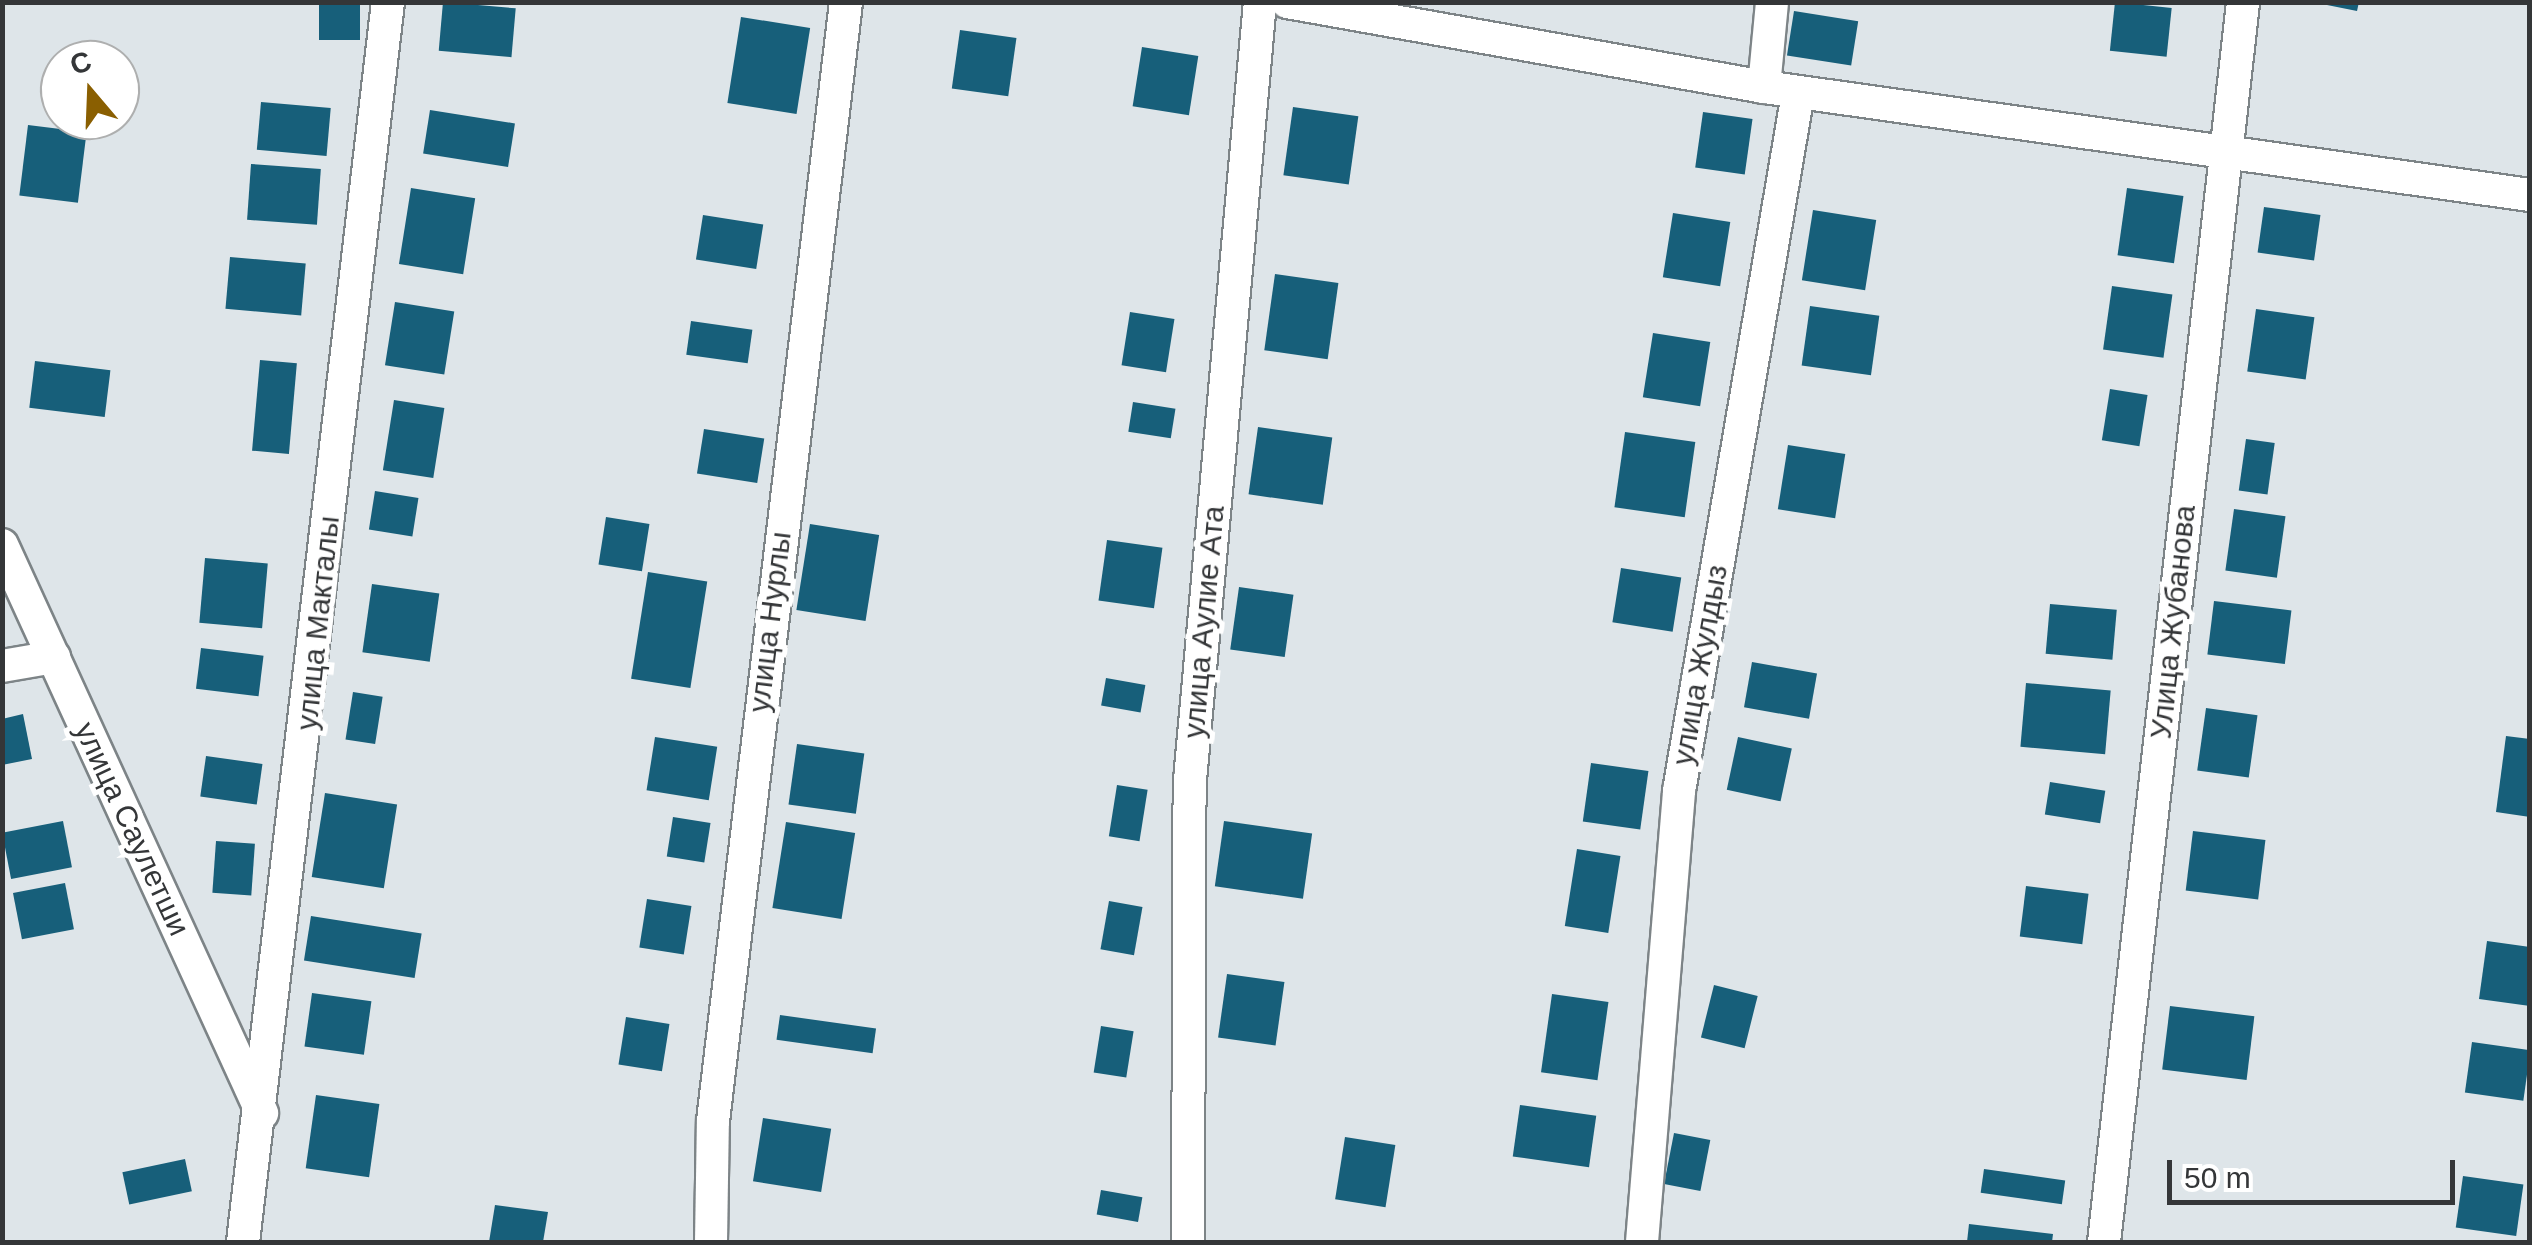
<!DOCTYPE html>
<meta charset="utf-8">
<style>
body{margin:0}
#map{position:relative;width:2532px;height:1245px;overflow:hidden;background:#dee5e9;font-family:Helvetica,sans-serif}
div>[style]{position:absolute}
.building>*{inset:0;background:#175f7a;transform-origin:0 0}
.roads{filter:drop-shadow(2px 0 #7d8487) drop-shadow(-2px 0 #7d8487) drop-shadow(0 2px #7d8487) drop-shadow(0 -2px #7d8487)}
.minor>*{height:32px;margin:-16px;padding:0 16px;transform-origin:16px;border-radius:16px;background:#fff}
span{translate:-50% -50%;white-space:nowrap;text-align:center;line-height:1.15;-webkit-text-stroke:10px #fff;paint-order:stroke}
.street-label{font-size:30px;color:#343638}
.frame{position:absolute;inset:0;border:5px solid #343638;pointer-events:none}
.north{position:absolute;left:40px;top:40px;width:100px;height:100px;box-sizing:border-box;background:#fff;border:2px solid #aeafaf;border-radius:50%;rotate:341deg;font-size:28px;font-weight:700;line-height:40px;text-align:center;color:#343638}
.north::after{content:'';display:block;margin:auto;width:35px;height:45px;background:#8a5f01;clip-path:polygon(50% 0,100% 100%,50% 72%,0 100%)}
.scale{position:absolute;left:2167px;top:1160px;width:288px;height:45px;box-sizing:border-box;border:5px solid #343638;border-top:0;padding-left:12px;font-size:30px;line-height:35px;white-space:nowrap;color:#343638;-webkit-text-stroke:8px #fff;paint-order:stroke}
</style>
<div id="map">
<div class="building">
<i style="left:319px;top:2px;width:41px;height:38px"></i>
<i style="left:443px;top:2px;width:73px;height:49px;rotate:5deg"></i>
<i style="left:2115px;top:2px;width:57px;height:49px;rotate:6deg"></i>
<i style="clip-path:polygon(2312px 2px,2359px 2px,2357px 11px)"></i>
<i style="left:1794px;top:11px;width:65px;height:45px;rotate:9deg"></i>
<i style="left:741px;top:17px;width:70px;height:87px;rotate:9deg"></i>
<i style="left:960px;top:30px;width:57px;height:59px;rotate:8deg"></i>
<i style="left:1142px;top:47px;width:57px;height:60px;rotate:9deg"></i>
<i style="left:261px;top:102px;width:70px;height:48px;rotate:5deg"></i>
<i style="left:1293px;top:107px;width:66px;height:69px;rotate:8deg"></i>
<i style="left:430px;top:110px;width:86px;height:44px;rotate:9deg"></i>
<i style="left:1703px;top:112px;width:50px;height:56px;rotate:8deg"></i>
<i style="left:28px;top:125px;width:59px;height:71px;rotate:7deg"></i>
<i style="left:251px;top:164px;width:70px;height:56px;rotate:4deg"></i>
<i style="left:411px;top:188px;width:65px;height:77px;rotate:9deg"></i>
<i style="left:2127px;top:188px;width:57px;height:68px;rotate:8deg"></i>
<i style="left:2264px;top:207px;width:57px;height:46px;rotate:8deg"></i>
<i style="left:1813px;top:210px;width:64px;height:71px;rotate:9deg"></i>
<i style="left:1673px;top:213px;width:58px;height:65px;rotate:9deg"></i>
<i style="left:703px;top:215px;width:61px;height:45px;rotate:9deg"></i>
<i style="left:230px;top:257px;width:76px;height:52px;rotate:5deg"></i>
<i style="left:1275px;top:274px;width:64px;height:77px;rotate:8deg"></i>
<i style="left:2112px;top:286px;width:61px;height:64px;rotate:8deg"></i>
<i style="left:395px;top:302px;width:60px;height:64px;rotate:9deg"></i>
<i style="left:1810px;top:306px;width:70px;height:60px;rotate:8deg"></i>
<i style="left:2256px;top:309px;width:59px;height:63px;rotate:8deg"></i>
<i style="left:1130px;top:312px;width:45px;height:54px;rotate:9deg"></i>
<i style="left:691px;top:321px;width:62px;height:34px;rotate:8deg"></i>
<i style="left:1653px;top:333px;width:58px;height:65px;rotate:9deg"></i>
<i style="left:260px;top:360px;width:37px;height:91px;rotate:5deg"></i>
<i style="left:35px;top:361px;width:76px;height:47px;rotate:7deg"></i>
<i style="left:2110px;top:389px;width:38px;height:52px;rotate:9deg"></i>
<i style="left:394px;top:400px;width:51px;height:71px;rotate:9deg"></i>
<i style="left:1133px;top:402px;width:43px;height:30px;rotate:9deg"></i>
<i style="left:1258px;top:427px;width:75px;height:68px;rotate:8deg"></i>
<i style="left:704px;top:429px;width:61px;height:45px;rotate:9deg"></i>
<i style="left:1625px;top:432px;width:71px;height:76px;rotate:8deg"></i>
<i style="left:2246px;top:439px;width:29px;height:52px;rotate:8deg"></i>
<i style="left:1788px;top:445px;width:58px;height:65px;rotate:9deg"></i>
<i style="left:375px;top:491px;width:44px;height:39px;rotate:9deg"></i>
<i style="left:2234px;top:509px;width:52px;height:62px;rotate:8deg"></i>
<i style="left:606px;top:517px;width:44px;height:48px;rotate:9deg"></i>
<i style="left:810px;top:524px;width:70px;height:87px;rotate:9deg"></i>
<i style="left:1107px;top:540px;width:56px;height:61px;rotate:8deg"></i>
<i style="left:205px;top:558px;width:63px;height:65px;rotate:5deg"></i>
<i style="left:1621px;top:568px;width:61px;height:55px;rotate:9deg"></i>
<i style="left:648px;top:572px;width:60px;height:108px;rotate:9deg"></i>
<i style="left:372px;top:584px;width:68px;height:69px;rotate:8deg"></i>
<i style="left:1239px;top:587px;width:55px;height:63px;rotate:8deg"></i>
<i style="left:2214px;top:601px;width:78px;height:54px;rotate:7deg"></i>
<i style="left:2050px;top:604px;width:67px;height:50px;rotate:5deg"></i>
<i style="left:201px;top:648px;width:63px;height:41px;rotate:7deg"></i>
<i style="left:1752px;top:662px;width:66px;height:46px;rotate:10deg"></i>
<i style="left:1106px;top:678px;width:40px;height:28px;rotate:10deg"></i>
<i style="left:2026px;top:683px;width:85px;height:64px;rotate:5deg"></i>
<i style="left:353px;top:692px;width:30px;height:48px;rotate:9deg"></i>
<i style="left:2206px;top:708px;width:52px;height:63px;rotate:8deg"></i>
<i style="clip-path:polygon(23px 714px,32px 759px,2px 765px,2px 719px)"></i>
<i style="clip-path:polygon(2506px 736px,2530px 739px,2530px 817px,2496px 812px)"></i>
<i style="left:655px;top:737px;width:63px;height:54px;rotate:9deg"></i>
<i style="left:1738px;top:737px;width:55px;height:54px;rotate:12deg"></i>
<i style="left:797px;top:744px;width:68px;height:61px;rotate:8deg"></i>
<i style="left:206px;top:756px;width:57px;height:41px;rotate:8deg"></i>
<i style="left:1591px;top:763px;width:58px;height:59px;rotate:8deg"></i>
<i style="left:2050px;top:782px;width:56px;height:33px;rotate:9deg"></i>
<i style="left:1117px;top:785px;width:31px;height:52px;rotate:9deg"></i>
<i style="left:325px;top:793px;width:73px;height:85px;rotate:9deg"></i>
<i style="left:673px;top:817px;width:38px;height:40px;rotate:9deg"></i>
<i style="left:63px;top:821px;width:47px;height:62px;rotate:79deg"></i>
<i style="left:1224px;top:821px;width:89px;height:66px;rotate:8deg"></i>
<i style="left:786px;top:822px;width:70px;height:87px;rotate:9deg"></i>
<i style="left:2193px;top:831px;width:73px;height:60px;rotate:7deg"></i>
<i style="left:216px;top:841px;width:39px;height:52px;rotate:4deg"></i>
<i style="left:1577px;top:849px;width:44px;height:78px;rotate:9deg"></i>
<i style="left:65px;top:883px;width:47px;height:53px;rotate:79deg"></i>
<i style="left:2026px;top:886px;width:63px;height:51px;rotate:7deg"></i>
<i style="left:647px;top:899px;width:45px;height:49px;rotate:9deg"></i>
<i style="left:1109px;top:901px;width:34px;height:49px;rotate:10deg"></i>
<i style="left:311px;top:916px;width:112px;height:45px;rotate:9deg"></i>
<i style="clip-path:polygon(2487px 941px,2530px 947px,2530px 1006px,2479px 999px)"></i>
<i style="left:1227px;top:974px;width:58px;height:64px;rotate:8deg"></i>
<i style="left:1714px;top:985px;width:45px;height:54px;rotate:14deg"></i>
<i style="left:312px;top:993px;width:60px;height:54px;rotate:8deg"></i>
<i style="left:1552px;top:994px;width:57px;height:79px;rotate:8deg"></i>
<i style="left:2170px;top:1006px;width:85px;height:64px;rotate:7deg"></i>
<i style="left:780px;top:1015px;width:97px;height:25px;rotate:8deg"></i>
<i style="left:626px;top:1017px;width:44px;height:48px;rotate:9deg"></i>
<i style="left:1101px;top:1026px;width:33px;height:47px;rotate:9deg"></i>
<i style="left:2472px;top:1042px;width:59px;height:51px;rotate:8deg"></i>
<i style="left:316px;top:1095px;width:64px;height:74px;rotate:8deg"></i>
<i style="left:1520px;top:1105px;width:77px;height:52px;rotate:8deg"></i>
<i style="left:763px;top:1118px;width:69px;height:64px;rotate:9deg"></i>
<i style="left:1674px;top:1133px;width:37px;height:52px;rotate:11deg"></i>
<i style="left:1345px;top:1137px;width:51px;height:63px;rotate:9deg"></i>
<i style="left:185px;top:1159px;width:33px;height:64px;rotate:78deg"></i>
<i style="left:1984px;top:1169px;width:82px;height:24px;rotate:8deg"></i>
<i style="left:2463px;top:1176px;width:61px;height:52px;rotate:8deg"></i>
<i style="left:1101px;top:1190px;width:42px;height:25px;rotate:10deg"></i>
<i style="clip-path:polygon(495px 1205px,548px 1212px,543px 1242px,489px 1242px)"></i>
<i style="clip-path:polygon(1969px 1224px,2053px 1234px,2052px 1242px,1967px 1242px)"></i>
</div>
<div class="roads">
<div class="minor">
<i style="left:1287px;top:2px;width:485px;rotate:10.1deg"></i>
<i style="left:1764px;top:87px;width:774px;rotate:8.03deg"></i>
<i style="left:1764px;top:87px;width:85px;rotate:-84.6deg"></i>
<i style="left:2px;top:545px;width:625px;rotate:65.4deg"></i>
<i style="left:2px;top:666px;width:53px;rotate:-9.8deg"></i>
<i style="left:243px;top:1242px;width:1248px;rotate:-83.33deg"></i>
<i style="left:711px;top:1242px;width:121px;rotate:-89.1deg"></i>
<i style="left:713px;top:1121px;width:1127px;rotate:-83.22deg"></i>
<i style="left:1188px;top:1242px;width:462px;rotate:-89.8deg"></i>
<i style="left:1190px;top:780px;width:781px;rotate:-84.86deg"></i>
<i style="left:1642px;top:1242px;width:453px;rotate:-85.3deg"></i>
<i style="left:1679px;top:791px;width:708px;rotate:-80.32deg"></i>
<i style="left:2104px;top:1242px;width:1248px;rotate:-83.6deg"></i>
</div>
</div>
<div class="street-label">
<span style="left:770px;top:622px;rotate:-83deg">улица Нурлы</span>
<span style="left:1204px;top:622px;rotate:-85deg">улица Аулие Ата</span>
<span style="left:2173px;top:622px;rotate:-84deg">Улица Жубанова</span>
<span style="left:318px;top:623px;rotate:-84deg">улица Макталы</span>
<span style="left:1700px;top:665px;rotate:-80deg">улица Жулдыз</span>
<span style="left:132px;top:829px;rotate:65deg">улица Саулетши</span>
</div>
<div class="frame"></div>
<div class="north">С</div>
<div class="scale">50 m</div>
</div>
